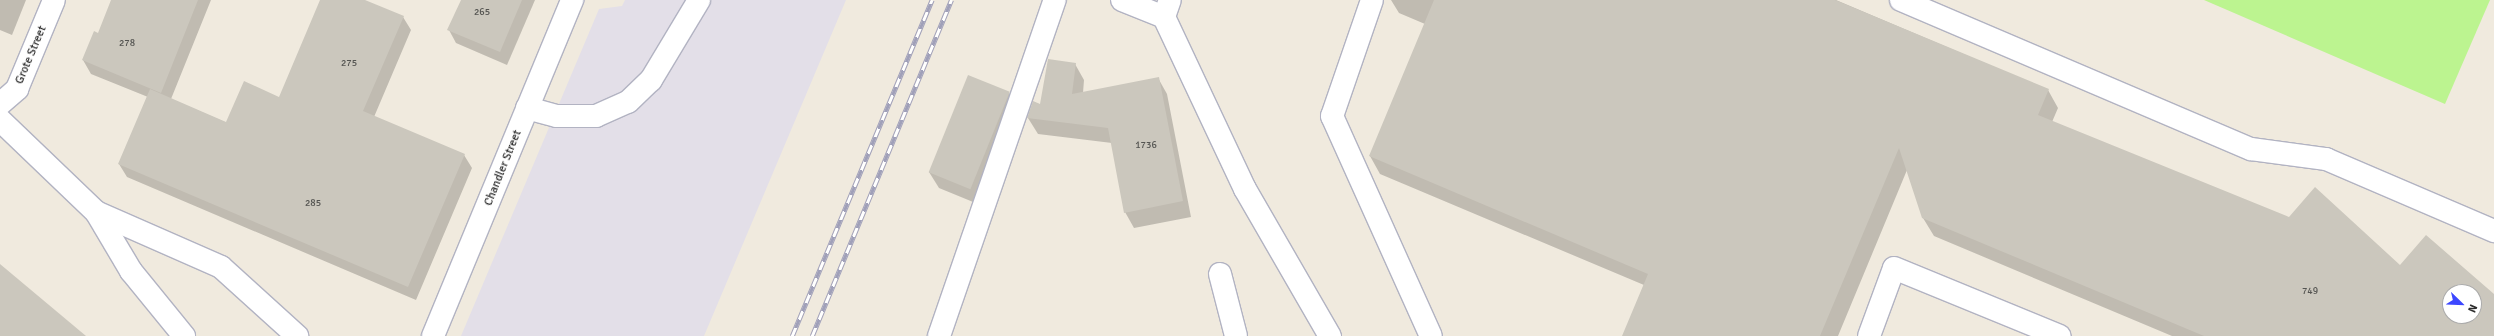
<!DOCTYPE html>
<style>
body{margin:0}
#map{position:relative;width:2494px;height:336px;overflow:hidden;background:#f0eade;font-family:Signika,sans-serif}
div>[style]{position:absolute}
.industrial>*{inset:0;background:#e3dfe8}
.pitch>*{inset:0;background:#bcf490}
.shadow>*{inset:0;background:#0003}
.building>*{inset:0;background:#cbc7bd;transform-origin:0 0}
.roads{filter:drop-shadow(1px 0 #b2b3c2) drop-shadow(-1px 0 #b2b3c2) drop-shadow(0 1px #b2b3c2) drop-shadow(0 -1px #b2b3c2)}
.minor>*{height:22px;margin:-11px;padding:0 11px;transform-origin:11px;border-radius:11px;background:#fff}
.rail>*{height:4.5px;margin-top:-2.25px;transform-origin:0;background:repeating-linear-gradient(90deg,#fff 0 9px,#a0a0b9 0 18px);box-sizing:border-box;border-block:1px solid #a0a0b9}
span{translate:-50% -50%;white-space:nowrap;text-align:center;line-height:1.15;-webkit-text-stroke:4px #fff;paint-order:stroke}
.number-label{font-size:10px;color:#545451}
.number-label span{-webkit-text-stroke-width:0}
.street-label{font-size:12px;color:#2d2d2d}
.north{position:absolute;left:2442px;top:284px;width:40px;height:40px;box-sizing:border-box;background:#fff;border:1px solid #ababab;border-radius:50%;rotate:113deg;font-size:11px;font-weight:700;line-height:16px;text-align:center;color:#2d2d2d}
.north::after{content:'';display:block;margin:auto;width:14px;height:18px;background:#3c47ff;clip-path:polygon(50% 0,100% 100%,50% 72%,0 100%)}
</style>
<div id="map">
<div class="industrial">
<i style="clip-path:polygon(625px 0,846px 0,704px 336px,461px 336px,599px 9px,622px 6px)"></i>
</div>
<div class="pitch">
<i style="clip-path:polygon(2204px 0,2490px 0,2445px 104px)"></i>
</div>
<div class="shadow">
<i style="clip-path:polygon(0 0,30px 0,26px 0,12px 35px,0 30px)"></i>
<i style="clip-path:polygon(113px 0,211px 0,171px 99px,227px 123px,280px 98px,321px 0,363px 0,403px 17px,411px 30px,374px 117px,464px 155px,472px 168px,416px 300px,127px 177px,119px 164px,148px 97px,91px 74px,83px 60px,98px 35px)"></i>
<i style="clip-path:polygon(462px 0,535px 0,507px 65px,456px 43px,449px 30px)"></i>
<i style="clip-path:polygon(evenodd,1391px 0,1836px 0,2048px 90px,2058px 108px,2052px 122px,2400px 266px,2494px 295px,2494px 336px,2172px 336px,1934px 236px,1923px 218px,1907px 170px,1838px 336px,1623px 336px,1644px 285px,1380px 174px,1370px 156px,1425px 24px,1399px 13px,1391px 0,2450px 292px,2474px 292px,2474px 316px,2450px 316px,2450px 292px)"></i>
<i style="clip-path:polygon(1075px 64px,1084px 80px,1083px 93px,1158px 78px,1167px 94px,1191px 217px,1134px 228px,1125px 212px,1112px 143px,1038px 134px,1028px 118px,1034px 102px,1041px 105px)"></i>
<i style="clip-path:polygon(1009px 93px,1019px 109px,978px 204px,939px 188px,929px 172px)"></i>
</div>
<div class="building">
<i style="clip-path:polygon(111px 0,198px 0,161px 93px,82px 60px,94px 31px,98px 33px)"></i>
<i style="clip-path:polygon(320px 0,365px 0,404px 16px,363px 111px,465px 154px,408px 287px,118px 164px,150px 89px,226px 122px,244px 81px,279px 97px)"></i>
<i style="clip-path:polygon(461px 0,522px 0,500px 52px,447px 30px)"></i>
<i style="clip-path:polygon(evenodd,1434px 0,1835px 0,2049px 89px,2038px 115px,2289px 217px,2315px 187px,2400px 265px,2426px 235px,2494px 294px,2494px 336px,2204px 336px,1922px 218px,1899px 148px,1820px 336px,1622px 336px,1648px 274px,1369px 156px,1434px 0,2450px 292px,2474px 292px,2474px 316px,2450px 316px,2450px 292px)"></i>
<i style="clip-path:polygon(1048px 59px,1076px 63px,1072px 94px,1159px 77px,1183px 201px,1124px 213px,1108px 128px,1027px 118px,1033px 101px,1040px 104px)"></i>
<i style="left:968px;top:75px;width:45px;height:105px;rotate:22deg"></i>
<i style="clip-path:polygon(0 264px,86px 336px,0 336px)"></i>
</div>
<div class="roads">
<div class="minor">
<i style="left:1122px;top:0;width:45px;rotate:22deg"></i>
<i style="left:1164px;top:17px;width:190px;rotate:64.8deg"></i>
<i style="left:1245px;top:189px;width:170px;rotate:60deg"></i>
<i style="left:1372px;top:0;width:123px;rotate:109deg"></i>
<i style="left:1332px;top:116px;width:241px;rotate:65.8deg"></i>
<i style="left:1901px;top:0;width:380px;rotate:23.1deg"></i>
<i style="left:2251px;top:149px;width:76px;rotate:7.6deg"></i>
<i style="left:2326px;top:159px;width:183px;rotate:23.2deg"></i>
<i style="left:1164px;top:17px;width:18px;rotate:-71deg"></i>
<i style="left:0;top:104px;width:23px;rotate:-41deg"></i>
<i style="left:17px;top:89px;width:96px;rotate:-67.4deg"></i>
<i style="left:527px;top:108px;width:31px;rotate:15deg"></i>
<i style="left:557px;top:116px;width:39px"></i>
<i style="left:596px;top:116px;width:35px;rotate:-24deg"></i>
<i style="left:628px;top:102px;width:32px;rotate:-44deg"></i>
<i style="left:651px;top:80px;width:93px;rotate:-59deg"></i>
<i style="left:0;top:120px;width:133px;rotate:43.8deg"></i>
<i style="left:96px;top:212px;width:69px;rotate:59.3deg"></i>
<i style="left:131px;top:271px;width:84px;rotate:50.8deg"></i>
<i style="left:96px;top:212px;width:137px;rotate:23.7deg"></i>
<i style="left:221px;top:267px;width:103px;rotate:42.2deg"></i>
<i style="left:1220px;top:274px;width:64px;rotate:75.5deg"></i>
<i style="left:433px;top:336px;width:364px;rotate:-67.5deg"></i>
<i style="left:939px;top:336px;width:355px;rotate:-71deg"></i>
<i style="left:1869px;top:336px;width:72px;rotate:-69.8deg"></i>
<i style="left:1894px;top:268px;width:179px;rotate:22.3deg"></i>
</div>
</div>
<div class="rail">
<i style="left:792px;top:336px;width:364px;rotate:-67.4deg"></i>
<i style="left:812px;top:336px;width:364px;rotate:-67.5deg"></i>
</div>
<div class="number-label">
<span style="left:482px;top:13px">265</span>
<span style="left:127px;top:44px">278</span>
<span style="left:349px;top:64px">275</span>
<span style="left:1146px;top:146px">1736</span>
<span style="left:313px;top:204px">285</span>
<span style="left:2310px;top:292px">749</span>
</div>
<div class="street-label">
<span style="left:31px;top:55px;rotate:-67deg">Grote Street</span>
<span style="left:503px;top:168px;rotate:-68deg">Chandler Street</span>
</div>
<div class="north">N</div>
</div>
